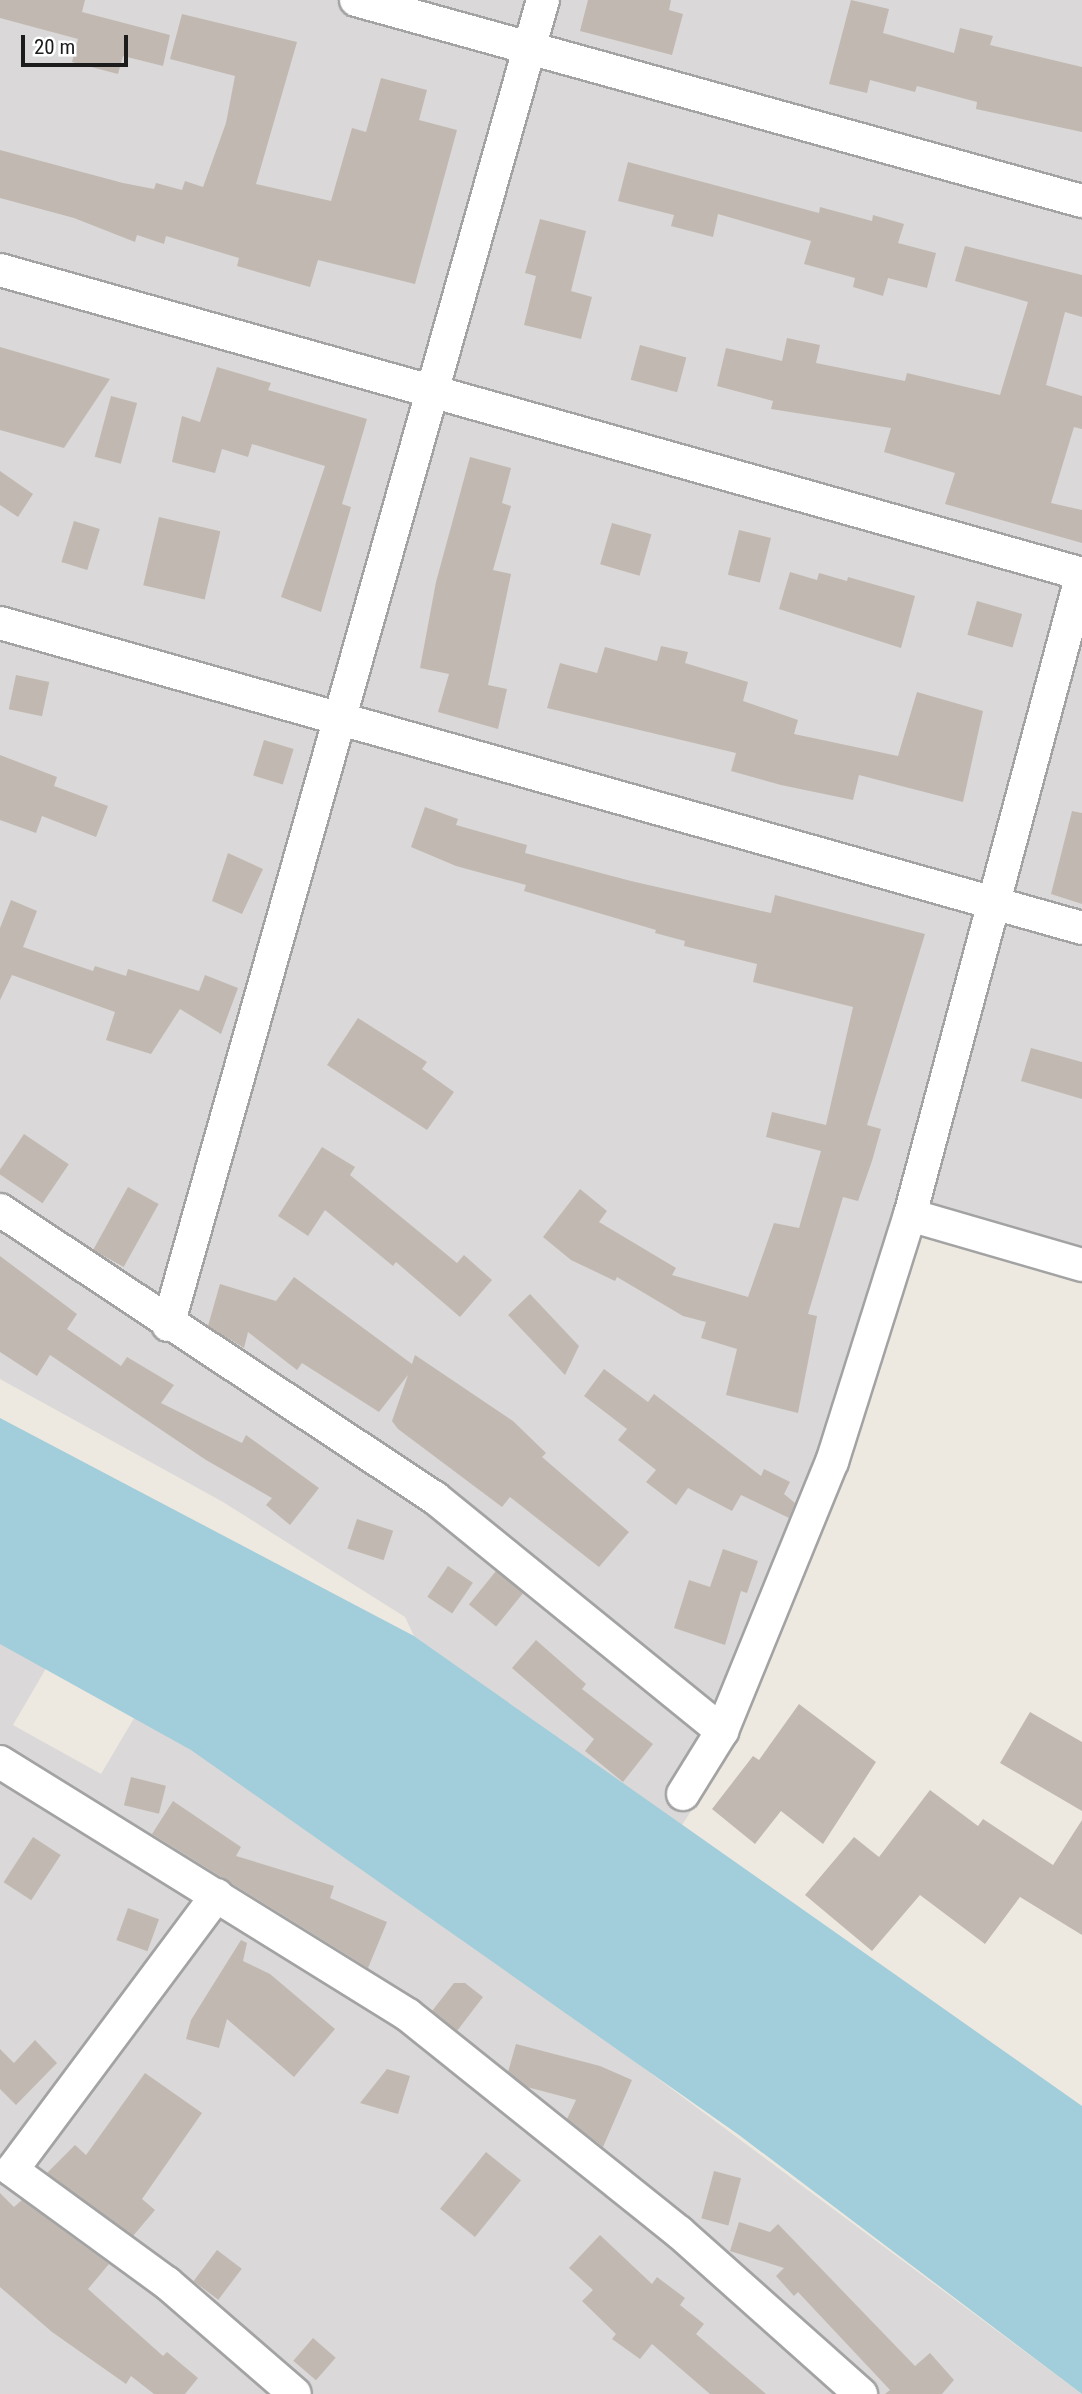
<!DOCTYPE html>
<style>
body{margin:0}
#map{position:relative;width:1082px;height:2394px;overflow:hidden;background:#ede9e1;font-family:"Roboto Condensed",sans-serif}
div>[style]{position:absolute}
.residential>*{inset:0;background:#dad8d8}
.water>*{inset:0;background:#a2cdda}
.building>*{inset:0;background:#c1b9b1;transform-origin:0 0}
.roads{filter:drop-shadow(2px 0 #a3a3a3) drop-shadow(-2px 0 #a3a3a3) drop-shadow(0 2px #a3a3a3) drop-shadow(0 -2px #a3a3a3)}
.street>*{height:32px;margin:-16px;padding:0 16px;transform-origin:16px;border-radius:16px;background:#fff}
span{translate:-50% -50%;white-space:nowrap;text-align:center;line-height:1.15;-webkit-text-stroke:6px #fff;paint-order:stroke}
.scale{position:absolute;left:21px;top:35px;width:107px;height:32px;box-sizing:border-box;border:4px solid #1c1c1c;border-top:0;padding-left:9px;font-size:21px;line-height:24px;white-space:nowrap;color:#1c1c1c;-webkit-text-stroke:5px #fff;paint-order:stroke}
</style>
<div id="map">
<div class="residential">
<i style="clip-path:polygon(0 0,1082px 0,1082px 1279px,919px 1232px,844px 1480px,727px 1756px,682px 1825px,414px 1636px,405px 1617px,223px 1502px,0 1379px)"></i>
<i style="clip-path:polygon(0 1613px,59px 1646px,13px 1725px,101px 1774px,146px 1698px,1082px 2394px,0 2394px)"></i>
</div>
<div class="water">
<i style="clip-path:polygon(0 1418px,414px 1636px,1082px 2106px,1082px 2394px,739px 2135px,191px 1750px,0 1644px)"></i>
</div>
<div class="building">
<i style="clip-path:polygon(0 0,85px 0,82px 12px,170px 35px,163px 66px,123px 56px,118px 74px,72px 62px,78px 39px,0 18px)"></i>
<i style="clip-path:polygon(588px 0,671px 0,669px 10px,683px 14px,672px 55px,580px 31px)"></i>
<i style="clip-path:polygon(851px 0,889px 9px,883px 33px,954px 53px,960px 28px,993px 36px,990px 45px,1082px 67px,1082px 132px,976px 109px,977px 102px,917px 86px,915px 92px,870px 80px,867px 93px,829px 84px)"></i>
<i style="clip-path:polygon(182px 14px,297px 42px,256px 184px,331px 201px,352px 128px,366px 132px,381px 78px,427px 90px,419px 120px,457px 130px,415px 284px,318px 260px,310px 287px,237px 266px,239px 258px,166px 236px,164px 244px,137px 235px,135px 242px,74px 218px,0 198px,0 150px,123px 183px,154px 189px,156px 183px,182px 190px,185px 181px,203px 187px,226px 123px,235px 76px,170px 59px)"></i>
<i style="clip-path:polygon(628px 162px,819px 213px,820px 207px,872px 221px,873px 215px,904px 224px,898px 243px,936px 253px,927px 288px,888px 278px,883px 296px,853px 287px,855px 278px,804px 264px,811px 241px,718px 214px,713px 237px,671px 226px,674px 215px,618px 201px)"></i>
<i style="clip-path:polygon(540px 219px,586px 231px,571px 291px,592px 297px,581px 339px,524px 325px,536px 276px,525px 273px)"></i>
<i style="clip-path:polygon(965px 246px,1082px 275px,1082px 317px,1065px 312px,1046px 385px,1082px 396px,1082px 429px,1074px 427px,1051px 503px,1082px 510px,1082px 543px,945px 504px,955px 473px,884px 452px,891px 428px,771px 409px,773px 401px,717px 386px,726px 348px,782px 361px,787px 338px,820px 345px,816px 363px,905px 381px,907px 373px,1000px 395px,1028px 302px,955px 281px)"></i>
<i style="left:640px;top:345px;width:48px;height:36px;rotate:15deg"></i>
<i style="clip-path:polygon(0 347px,110px 379px,64px 448px,0 430px)"></i>
<i style="clip-path:polygon(217px 367px,271px 383px,268px 390px,367px 419px,342px 504px,351px 507px,321px 612px,281px 597px,325px 466px,252px 444px,248px 457px,222px 449px,215px 473px,172px 462px,182px 416px,200px 422px)"></i>
<i style="left:111px;top:396px;width:27px;height:63px;rotate:15deg"></i>
<i style="clip-path:polygon(470px 457px,511px 468px,502px 503px,511px 506px,493px 570px,511px 574px,488px 685px,507px 689px,498px 729px,438px 712px,449px 674px,420px 668px,436px 582px)"></i>
<i style="clip-path:polygon(0 471px,33px 494px,18px 517px,0 505px)"></i>
<i style="left:159px;top:517px;width:63px;height:70px;rotate:13deg"></i>
<i style="left:74px;top:521px;width:27px;height:43px;rotate:17deg"></i>
<i style="left:612px;top:523px;width:41px;height:43px;rotate:16deg"></i>
<i style="left:739px;top:530px;width:33px;height:46px;rotate:14deg"></i>
<i style="clip-path:polygon(790px 572px,817px 580px,819px 573px,847px 581px,848px 577px,915px 596px,901px 648px,779px 609px)"></i>
<i style="left:977px;top:601px;width:47px;height:35px;rotate:16deg"></i>
<i style="clip-path:polygon(661px 646px,688px 652px,685px 663px,748px 682px,743px 701px,798px 720px,794px 734px,898px 756px,917px 692px,983px 711px,963px 802px,859px 775px,853px 800px,781px 785px,731px 771px,736px 753px,547px 708px,560px 663px,597px 673px,605px 647px,657px 661px)"></i>
<i style="left:16px;top:675px;width:34px;height:35px;rotate:12deg"></i>
<i style="left:264px;top:740px;width:31px;height:37px;rotate:17deg"></i>
<i style="clip-path:polygon(0 755px,57px 777px,54px 786px,108px 806px,96px 837px,42px 816px,36px 833px,0 820px)"></i>
<i style="clip-path:polygon(425px 807px,458px 819px,456px 825px,527px 845px,525px 853px,631px 881px,771px 913px,775px 895px,925px 934px,867px 1125px,881px 1129px,872px 1161px,858px 1201px,843px 1197px,808px 1314px,817px 1316px,798px 1413px,726px 1395px,737px 1349px,701px 1338px,706px 1322px,683px 1316px,617px 1277px,615px 1281px,571px 1260px,543px 1237px,580px 1189px,607px 1211px,599px 1222px,676px 1268px,672px 1275px,748px 1297px,774px 1223px,799px 1228px,821px 1151px,766px 1137px,772px 1112px,826px 1125px,853px 1007px,753px 982px,757px 964px,684px 946px,685px 941px,655px 933px,656px 930px,524px 891px,526px 885px,456px 866px,411px 847px)"></i>
<i style="clip-path:polygon(1072px 811px,1082px 813px,1082px 904px,1051px 894px)"></i>
<i style="clip-path:polygon(228px 853px,263px 869px,242px 914px,212px 901px)"></i>
<i style="clip-path:polygon(11px 900px,37px 911px,23px 947px,93px 971px,95px 966px,126px 976px,128px 969px,199px 991px,205px 975px,238px 988px,221px 1034px,180px 1009px,151px 1054px,106px 1040px,115px 1012px,12px 975px,0 1000px,0 928px)"></i>
<i style="clip-path:polygon(358px 1018px,427px 1062px,422px 1069px,454px 1092px,427px 1130px,327px 1065px)"></i>
<i style="clip-path:polygon(1031px 1048px,1082px 1062px,1082px 1099px,1021px 1081px)"></i>
<i style="left:24px;top:1134px;width:54px;height:47px;rotate:34deg"></i>
<i style="clip-path:polygon(322px 1147px,355px 1167px,350px 1175px,457px 1263px,464px 1255px,492px 1280px,460px 1317px,396px 1262px,393px 1266px,325px 1210px,308px 1236px,278px 1216px)"></i>
<i style="left:128px;top:1187px;width:35px;height:72px;rotate:29deg"></i>
<i style="clip-path:polygon(0 1256px,77px 1314px,67px 1329px,121px 1366px,127px 1357px,174px 1385px,161px 1403px,242px 1443px,246px 1435px,319px 1488px,290px 1525px,266px 1505px,272px 1498px,206px 1460px,50px 1355px,37px 1376px,0 1352px)"></i>
<i style="clip-path:polygon(294px 1277px,412px 1364px,415px 1355px,513px 1421px,546px 1453px,542px 1457px,629px 1532px,599px 1567px,510px 1497px,502px 1507px,398px 1429px,392px 1421px,408px 1375px,379px 1412px,302px 1363px,297px 1370px,248px 1332px,244px 1348px,208px 1326px,220px 1284px,276px 1301px)"></i>
<i style="clip-path:polygon(530px 1294px,579px 1346px,565px 1375px,508px 1315px)"></i>
<i style="clip-path:polygon(604px 1369px,648px 1402px,654px 1394px,761px 1476px,764px 1469px,790px 1482px,784px 1494px,795px 1503px,789px 1518px,741px 1495px,732px 1511px,688px 1488px,676px 1505px,646px 1482px,656px 1470px,618px 1440px,627px 1429px,584px 1396px)"></i>
<i style="left:357px;top:1519px;width:38px;height:31px;rotate:18deg"></i>
<i style="clip-path:polygon(723px 1549px,758px 1561px,747px 1593px,741px 1591px,725px 1645px,674px 1628px,689px 1580px,710px 1587px)"></i>
<i style="left:448px;top:1566px;width:30px;height:37px;rotate:34deg"></i>
<i style="left:496px;top:1571px;width:35px;height:43px;rotate:39deg"></i>
<i style="clip-path:polygon(536px 1640px,586px 1684px,582px 1689px,653px 1744px,623px 1782px,585px 1751px,594px 1739px,512px 1668px)"></i>
<i style="clip-path:polygon(799px 1704px,876px 1762px,823px 1844px,781px 1811px,755px 1844px,712px 1809px,753px 1756px,759px 1760px)"></i>
<i style="clip-path:polygon(1030px 1712px,1082px 1742px,1082px 1811px,1000px 1763px)"></i>
<i style="left:131px;top:1777px;width:36px;height:29px;rotate:14deg"></i>
<i style="clip-path:polygon(930px 1790px,978px 1826px,983px 1819px,1053px 1865px,1082px 1820px,1082px 1935px,1020px 1897px,985px 1944px,920px 1895px,872px 1951px,805px 1895px,854px 1837px,879px 1857px)"></i>
<i style="clip-path:polygon(173px 1801px,241px 1847px,236px 1856px,334px 1886px,330px 1898px,387px 1922px,368px 1968px,152px 1834px)"></i>
<i style="left:33px;top:1837px;width:33px;height:54px;rotate:33deg"></i>
<i style="left:128px;top:1908px;width:33px;height:34px;rotate:20deg"></i>
<i style="clip-path:polygon(241px 1940px,247px 1943px,243px 1961px,270px 1974px,335px 2029px,294px 2077px,227px 2019px,219px 2048px,186px 2039px,191px 2020px)"></i>
<i style="clip-path:polygon(454px 1983px,465px 1983px,483px 1997px,457px 2031px,432px 2011px)"></i>
<i style="clip-path:polygon(35px 2040px,57px 2063px,16px 2105px,0 2089px,0 2049px,14px 2063px)"></i>
<i style="clip-path:polygon(516px 2044px,600px 2066px,632px 2080px,603px 2147px,567px 2119px,576px 2100px,527px 2087px,508px 2072px)"></i>
<i style="clip-path:polygon(387px 2069px,410px 2076px,398px 2114px,360px 2103px)"></i>
<i style="clip-path:polygon(145px 2073px,202px 2113px,142px 2199px,155px 2210px,133px 2236px,47px 2173px,75px 2145px,86px 2155px)"></i>
<i style="left:486px;top:2152px;width:45px;height:73px;rotate:39deg"></i>
<i style="left:714px;top:2171px;width:28px;height:49px;rotate:15deg"></i>
<i style="clip-path:polygon(0 2193px,14px 2207px,22px 2200px,109px 2264px,88px 2289px,163px 2356px,167px 2352px,198px 2378px,185px 2394px,154px 2394px,131px 2376px,126px 2384px,52px 2332px,0 2287px)"></i>
<i style="clip-path:polygon(739px 2222px,770px 2232px,778px 2224px,915px 2366px,930px 2353px,954px 2380px,942px 2394px,885px 2394px,890px 2390px,798px 2292px,794px 2296px,776px 2276px,784px 2268px,730px 2251px)"></i>
<i style="clip-path:polygon(600px 2235px,652px 2284px,657px 2277px,685px 2298px,680px 2305px,704px 2324px,696px 2334px,766px 2394px,710px 2394px,652px 2344px,640px 2359px,612px 2339px,616px 2334px,582px 2301px,593px 2290px,569px 2268px)"></i>
<i style="left:217px;top:2250px;width:31px;height:39px;rotate:37deg"></i>
<i style="left:313px;top:2338px;width:30px;height:30px;rotate:41deg"></i>
</div>
<div class="roads">
<div class="street">
<i style="left:356px;top:0;width:753px;rotate:15.48deg"></i>
<i style="left:0;top:270px;width:1124px;rotate:15.69deg"></i>
<i style="left:0;top:623px;width:1124px;rotate:15.74deg"></i>
<i style="left:0;top:1210px;width:522px;rotate:33.51deg"></i>
<i style="left:435px;top:1498px;width:370px;rotate:39.1deg"></i>
<i style="left:910px;top:1215px;width:179px;rotate:16.2deg"></i>
<i style="left:168px;top:1325px;width:1377px;rotate:-74.2deg"></i>
<i style="left:0;top:1762px;width:480px;rotate:31.8deg"></i>
<i style="left:408px;top:2015px;width:347px;rotate:38.7deg"></i>
<i style="left:679px;top:2232px;width:244px;rotate:41.7deg"></i>
<i style="left:683px;top:1794px;width:74px;rotate:-58.2deg"></i>
<i style="left:722px;top:1731px;width:291px;rotate:-67.8deg"></i>
<i style="left:832px;top:1462px;width:259px;rotate:-72.5deg"></i>
<i style="left:910px;top:1215px;width:664px;rotate:-74.98deg"></i>
<i style="left:217px;top:1895px;width:343px;rotate:126.7deg"></i>
<i style="left:12px;top:2170px;width:192px;rotate:36.1deg"></i>
<i style="left:167px;top:2283px;width:169px;rotate:40.9deg"></i>
</div>
</div>
<div class="scale">20 m</div>
</div>
